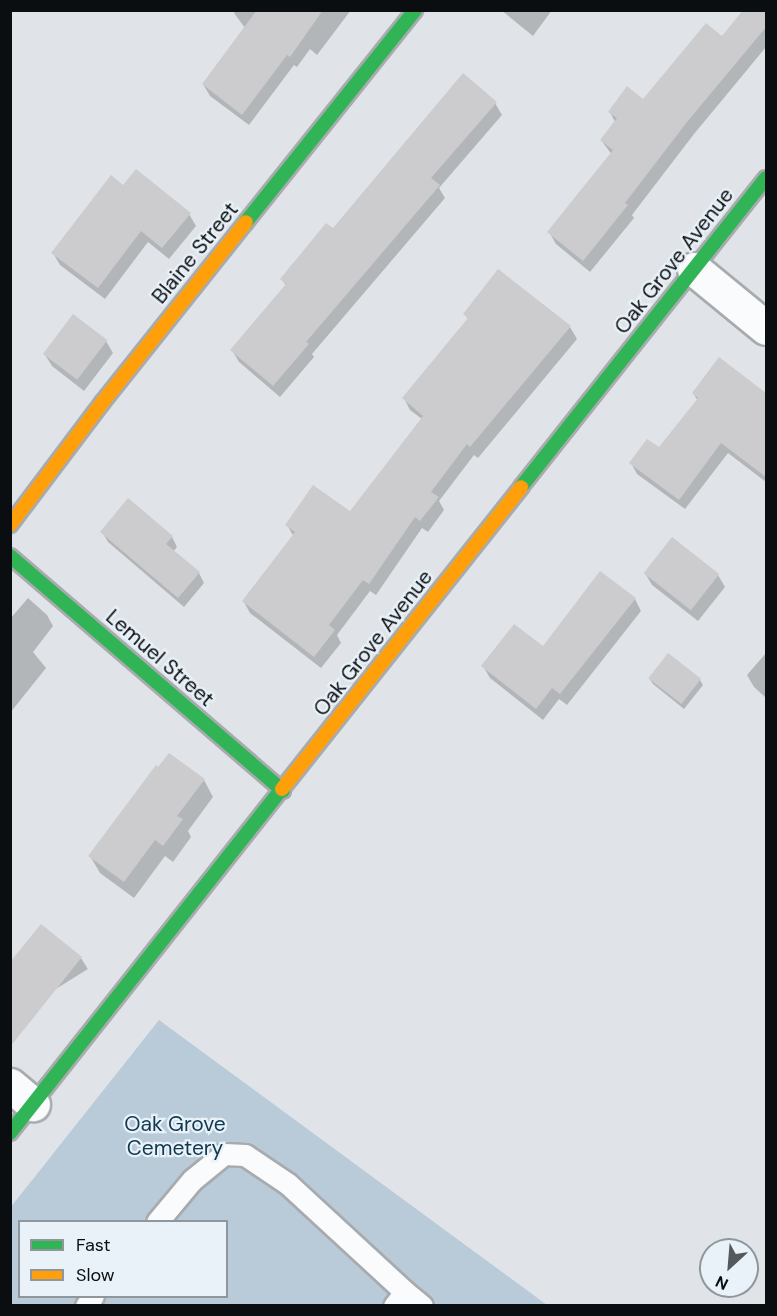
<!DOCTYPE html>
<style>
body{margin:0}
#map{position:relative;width:777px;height:1316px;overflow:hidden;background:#e0e4e8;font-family:"DM Sans",sans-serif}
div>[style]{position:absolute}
.green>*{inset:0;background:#b9cbd9}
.shadow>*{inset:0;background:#0003;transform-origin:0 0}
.building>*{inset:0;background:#cccbcd;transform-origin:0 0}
.roads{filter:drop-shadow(2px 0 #a8abae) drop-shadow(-2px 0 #a8abae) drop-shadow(0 2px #a8abae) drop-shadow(0 -2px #a8abae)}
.lane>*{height:21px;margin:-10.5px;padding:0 10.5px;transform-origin:10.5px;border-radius:10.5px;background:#fafbfc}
.street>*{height:33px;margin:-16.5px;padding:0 16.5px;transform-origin:16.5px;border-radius:16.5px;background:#fafbfc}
.fast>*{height:14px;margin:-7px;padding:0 7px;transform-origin:7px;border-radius:7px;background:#30b455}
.slow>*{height:14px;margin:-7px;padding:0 7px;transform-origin:7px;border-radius:7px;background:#ff9f0a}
span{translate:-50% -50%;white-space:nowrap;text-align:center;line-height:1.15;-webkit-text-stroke:4.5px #e9f2f9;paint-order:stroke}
.street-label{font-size:21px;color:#0b0e10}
.park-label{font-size:21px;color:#103950}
.frame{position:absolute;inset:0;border:12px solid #0b0e10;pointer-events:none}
.legend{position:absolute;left:18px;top:1220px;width:210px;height:78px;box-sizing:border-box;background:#e9f2f9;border:2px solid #90979c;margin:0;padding:8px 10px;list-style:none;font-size:18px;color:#0b0e10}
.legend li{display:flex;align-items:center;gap:12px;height:30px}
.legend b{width:30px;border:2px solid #90979c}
.north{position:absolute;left:699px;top:1238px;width:60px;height:60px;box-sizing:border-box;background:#e9f2f9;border:2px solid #90979c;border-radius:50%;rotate:206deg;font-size:16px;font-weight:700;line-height:24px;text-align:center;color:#0b0e10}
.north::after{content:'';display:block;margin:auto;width:21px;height:27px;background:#56595c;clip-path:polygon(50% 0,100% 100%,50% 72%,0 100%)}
</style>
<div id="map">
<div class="green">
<i style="clip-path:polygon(evenodd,159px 1020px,547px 1305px,11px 1305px,10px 1208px,159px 1020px,20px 1222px,226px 1222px,226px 1296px,20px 1296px,20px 1222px)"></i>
</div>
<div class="shadow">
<i style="clip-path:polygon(235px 10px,351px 10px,317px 55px,310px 49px,297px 67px,294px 65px,249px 125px,210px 96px,203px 84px,245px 28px,234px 13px)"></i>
<i style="clip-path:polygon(501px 10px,552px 10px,533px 36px)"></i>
<i style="clip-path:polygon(745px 10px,766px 10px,766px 47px,694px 134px,632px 215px,634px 218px,590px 272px,556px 244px,549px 232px,612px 155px,601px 140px,615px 122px,610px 112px,643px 101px,722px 38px)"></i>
<i style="clip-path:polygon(495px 103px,502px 115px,439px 188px,445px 198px,312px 354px,314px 357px,280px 397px,239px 362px,232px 350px,286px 286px,282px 279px,333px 230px)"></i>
<i style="clip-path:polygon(123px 187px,189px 214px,196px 226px,169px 259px,148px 242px,105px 299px,60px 265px,53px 253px)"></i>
<i style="clip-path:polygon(499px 271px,570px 327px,577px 339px,478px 458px,474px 455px,439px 501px,444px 510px,428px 532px,422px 528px,376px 595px,370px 591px,337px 635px,341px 643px,321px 668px,250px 613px,244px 602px,294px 537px,287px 525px,350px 513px,422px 419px,410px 410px,404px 398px,469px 321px,465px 314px)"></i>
<i style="clip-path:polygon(106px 341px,113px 353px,84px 391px,52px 366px,45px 355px)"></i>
<i style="clip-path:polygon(761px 391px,766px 403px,749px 425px,766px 438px,766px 482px,728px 453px,685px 509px,637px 474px,631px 463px,659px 449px,698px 401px,693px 393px)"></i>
<i style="clip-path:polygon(102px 532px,172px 537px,177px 547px,173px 552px,199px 573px,204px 583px,184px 607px,108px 542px)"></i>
<i style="clip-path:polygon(645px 573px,718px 575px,725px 587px,698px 621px,652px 585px)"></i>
<i style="clip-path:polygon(28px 598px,47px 615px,53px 626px,33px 652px,46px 668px,10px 713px,10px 619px)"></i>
<i style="clip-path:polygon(635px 599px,641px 611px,567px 705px,559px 699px,543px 720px,490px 678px,483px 666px,543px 649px)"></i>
<i style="clip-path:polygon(766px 653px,766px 698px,754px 687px,747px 675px)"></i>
<i style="clip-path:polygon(649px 678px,700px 680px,703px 685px,684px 709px,653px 684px)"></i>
<i style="clip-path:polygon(204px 780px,213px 797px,188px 831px,191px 837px,173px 862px,165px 856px,134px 898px,100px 873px,90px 856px)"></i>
<i style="left:81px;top:958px;width:13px;height:93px;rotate:58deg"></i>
</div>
<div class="building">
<i style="clip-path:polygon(257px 10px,323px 10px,290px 57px,287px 55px,242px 115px,202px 84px)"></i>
<i style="clip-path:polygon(743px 10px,766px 10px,766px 27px,687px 122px,625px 203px,628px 205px,583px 261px,547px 232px,613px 150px,600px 140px,617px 118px,608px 112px,627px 86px,643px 99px,706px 23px,722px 36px)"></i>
<i style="clip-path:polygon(463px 73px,497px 102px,431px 178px,440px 185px,306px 342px,309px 344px,273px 386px,230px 350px,286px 284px,280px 279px,326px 223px,333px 228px)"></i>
<i style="clip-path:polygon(136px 169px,191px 213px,162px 248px,141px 231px,98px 288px,51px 253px,111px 175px,123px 185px)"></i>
<i style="clip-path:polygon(498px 269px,571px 326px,470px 447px,467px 444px,431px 492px,439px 497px,420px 521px,415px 517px,369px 584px,363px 580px,329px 625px,335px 630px,314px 657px,242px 601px,295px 532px,285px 525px,313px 485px,350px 511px,423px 416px,402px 398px,468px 318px,463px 314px)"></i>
<i style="left:73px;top:314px;width:43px;height:50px;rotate:37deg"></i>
<i style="clip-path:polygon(719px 357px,766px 393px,766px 477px,721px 443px,679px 500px,629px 463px,647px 439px,659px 447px,698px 398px,692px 393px)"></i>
<i style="clip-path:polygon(128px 498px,173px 536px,166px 544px,200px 572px,178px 598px,100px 532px)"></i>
<i style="left:672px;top:537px;width:60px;height:46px;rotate:38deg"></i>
<i style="clip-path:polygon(600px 571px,636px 598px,560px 694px,552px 688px,536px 709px,481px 666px,514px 624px,543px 646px)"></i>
<i style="left:668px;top:653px;width:42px;height:32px;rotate:38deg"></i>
<i style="clip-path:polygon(169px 753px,205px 779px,177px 816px,183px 819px,163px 846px,155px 840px,124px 882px,88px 856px,156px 765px,158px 767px)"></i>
<i style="clip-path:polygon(41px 924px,82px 957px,10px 1047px,10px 962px)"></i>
</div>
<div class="roads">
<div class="lane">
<i style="left:157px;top:1222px;width:55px;rotate:-50.2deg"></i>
<i style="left:192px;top:1180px;width:41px;rotate:-39.1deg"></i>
<i style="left:224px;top:1154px;width:21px;rotate:3deg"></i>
<i style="left:245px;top:1155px;width:52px;rotate:34deg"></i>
<i style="left:288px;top:1184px;width:159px;rotate:42.7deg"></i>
<i style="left:405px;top:1292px;width:18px;rotate:128deg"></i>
<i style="left:405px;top:1292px;width:22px;rotate:39deg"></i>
<i style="left:86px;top:1306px;width:12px;rotate:-55deg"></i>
</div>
<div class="street">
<i style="left:694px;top:269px;width:93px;rotate:39.3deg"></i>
<i style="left:10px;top:1085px;width:30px;rotate:40deg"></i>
</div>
<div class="fast">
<i style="left:246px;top:222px;width:271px;rotate:-51.4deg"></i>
<i style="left:521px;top:487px;width:394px;rotate:-51.6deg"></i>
<i style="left:10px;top:556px;width:360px;rotate:40.7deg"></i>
<i style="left:10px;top:1133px;width:439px;rotate:-51.7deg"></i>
</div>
<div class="slow">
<i style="left:10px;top:525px;width:153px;rotate:-53deg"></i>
<i style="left:102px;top:403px;width:231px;rotate:-51.5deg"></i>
<i style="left:282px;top:789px;width:385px;rotate:-51.6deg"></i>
</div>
</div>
<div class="street-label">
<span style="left:195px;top:253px;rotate:-51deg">Blaine Street</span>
<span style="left:674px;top:261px;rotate:-52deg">Oak Grove Avenue</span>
<span style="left:373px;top:643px;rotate:-52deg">Oak Grove Avenue</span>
<span style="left:160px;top:658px;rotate:41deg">Lemuel Street</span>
</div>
<div class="park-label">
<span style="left:175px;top:1136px">Oak Grove<br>Cemetery</span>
</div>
<div class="frame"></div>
<ul class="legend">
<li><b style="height:8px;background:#30b455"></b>Fast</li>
<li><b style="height:8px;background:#ff9f0a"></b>Slow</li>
</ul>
<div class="north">N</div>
</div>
